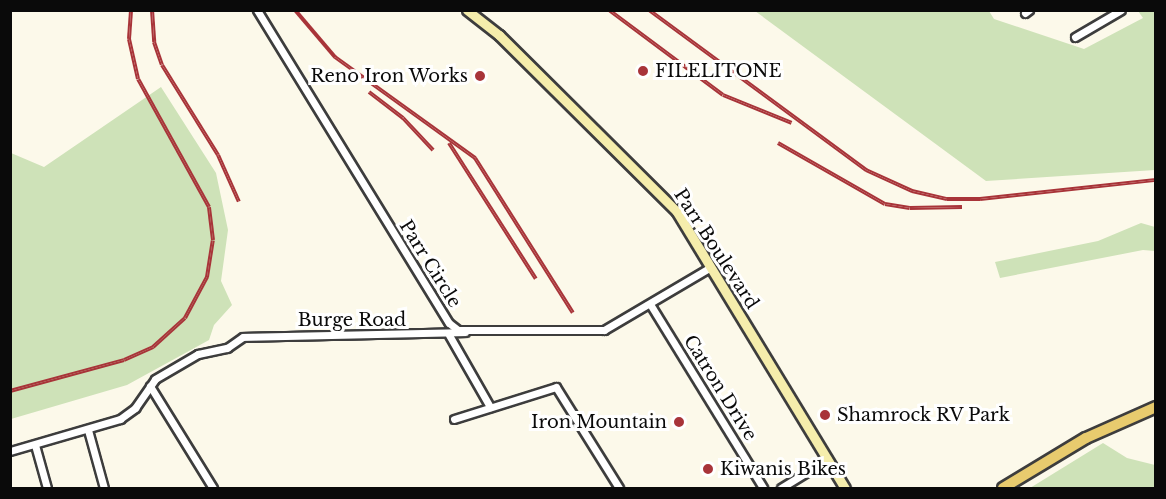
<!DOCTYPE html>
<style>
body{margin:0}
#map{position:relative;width:1166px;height:499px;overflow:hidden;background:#fcf9ea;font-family:"Libre Baskerville",serif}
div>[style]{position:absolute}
.green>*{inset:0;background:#cee2b8}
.roads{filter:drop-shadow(2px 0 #3d3d3d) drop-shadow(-2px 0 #3d3d3d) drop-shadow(0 2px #3d3d3d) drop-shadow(0 -2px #3d3d3d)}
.minor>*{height:7px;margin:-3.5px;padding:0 3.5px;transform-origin:3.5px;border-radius:3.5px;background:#fff}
.secondary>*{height:9px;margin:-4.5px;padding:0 4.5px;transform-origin:4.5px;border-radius:4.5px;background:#f5edac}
.primary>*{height:10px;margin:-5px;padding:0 5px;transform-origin:5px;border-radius:5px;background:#e8cb6e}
.rail>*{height:4px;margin-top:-2px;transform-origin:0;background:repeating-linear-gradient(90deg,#fff 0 4.5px,#a83439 0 9px);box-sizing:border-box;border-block:2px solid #a83439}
.dots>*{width:16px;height:16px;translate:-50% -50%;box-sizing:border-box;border:3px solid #fff;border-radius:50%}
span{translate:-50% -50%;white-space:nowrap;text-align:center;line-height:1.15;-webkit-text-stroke:6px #fff;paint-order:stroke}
.poi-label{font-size:18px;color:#0a0a0a}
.left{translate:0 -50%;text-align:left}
.right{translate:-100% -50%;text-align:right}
.street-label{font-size:18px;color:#0a0a0a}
.frame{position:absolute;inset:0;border:12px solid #0a0a0a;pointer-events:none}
</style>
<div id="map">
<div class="green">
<i style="clip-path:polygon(755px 11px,989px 11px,994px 19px,1084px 49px,1143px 18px,1138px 11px,1155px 11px,1155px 170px,986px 181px)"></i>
<i style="clip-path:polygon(161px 87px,216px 173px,228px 230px,221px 281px,232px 305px,214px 325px,209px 340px,127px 385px,11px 419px,11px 153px,44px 167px)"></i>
<i style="clip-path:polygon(1141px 223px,1155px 227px,1155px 251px,1143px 250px,1000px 278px,995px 262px,1098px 241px)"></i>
<i style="clip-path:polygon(1103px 443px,1127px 458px,1155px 465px,1155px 488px,1030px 488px)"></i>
</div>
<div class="roads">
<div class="minor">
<i style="left:257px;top:10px;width:367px;rotate:58.5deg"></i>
<i style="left:449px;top:323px;width:11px;rotate:38deg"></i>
<i style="left:458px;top:330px;width:146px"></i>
<i style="left:604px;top:330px;width:124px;rotate:-30.5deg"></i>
<i style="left:1025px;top:13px;width:5px;rotate:-37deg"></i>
<i style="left:1075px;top:37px;width:53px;rotate:-30.4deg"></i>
<i style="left:650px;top:304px;width:216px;rotate:58.4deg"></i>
<i style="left:449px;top:335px;width:83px;rotate:60.3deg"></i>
<i style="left:150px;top:386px;width:120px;rotate:58.3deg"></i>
<i style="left:454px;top:419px;width:107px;rotate:-17.4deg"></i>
<i style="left:556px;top:387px;width:119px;rotate:58deg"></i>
<i style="left:88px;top:430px;width:60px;rotate:74.6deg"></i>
<i style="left:35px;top:445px;width:45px;rotate:74.4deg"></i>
<i style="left:10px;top:451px;width:115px;rotate:-16.2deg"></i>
<i style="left:120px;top:419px;width:19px;rotate:-36deg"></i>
<i style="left:135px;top:408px;width:35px;rotate:-55deg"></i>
<i style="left:155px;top:379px;width:50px;rotate:-30.2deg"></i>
<i style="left:198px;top:354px;width:30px;rotate:-12deg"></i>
<i style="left:227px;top:348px;width:19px;rotate:-35deg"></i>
<i style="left:243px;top:337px;width:222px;rotate:-1.3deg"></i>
<i style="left:781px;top:488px;width:55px;rotate:-31.7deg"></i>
</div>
<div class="secondary">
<i style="left:467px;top:10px;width:41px;rotate:38deg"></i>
<i style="left:499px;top:35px;width:251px;rotate:44.8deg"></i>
<i style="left:677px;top:212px;width:323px;rotate:58.7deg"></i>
</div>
<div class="primary">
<i style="left:1003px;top:488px;width:97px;rotate:-31.1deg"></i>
<i style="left:1086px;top:438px;width:77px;rotate:-23.9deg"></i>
</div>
</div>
<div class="rail">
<i style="left:152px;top:10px;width:32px;rotate:86deg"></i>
<i style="left:154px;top:42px;width:24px;rotate:71deg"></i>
<i style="left:162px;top:65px;width:106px;rotate:58.1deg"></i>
<i style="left:218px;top:155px;width:51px;rotate:65.9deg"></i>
<i style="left:295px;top:10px;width:62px;rotate:49.6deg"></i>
<i style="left:335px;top:57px;width:173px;rotate:35.8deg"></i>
<i style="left:475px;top:158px;width:183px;rotate:57.7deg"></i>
<i style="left:609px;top:10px;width:142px;rotate:36.7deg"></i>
<i style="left:723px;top:95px;width:74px;rotate:22.1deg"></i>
<i style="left:649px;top:10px;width:270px;rotate:36.4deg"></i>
<i style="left:866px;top:170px;width:51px;rotate:24.5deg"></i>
<i style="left:912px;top:191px;width:36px;rotate:13deg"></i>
<i style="left:947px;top:199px;width:33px"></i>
<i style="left:980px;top:199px;width:177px;rotate:-6.2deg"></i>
<i style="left:369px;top:92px;width:43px;rotate:37.4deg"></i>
<i style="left:403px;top:118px;width:44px;rotate:46.8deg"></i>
<i style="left:449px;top:143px;width:161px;rotate:57.4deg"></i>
<i style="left:778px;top:143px;width:123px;rotate:29.7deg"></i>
<i style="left:885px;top:204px;width:25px;rotate:9deg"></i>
<i style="left:910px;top:208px;width:52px;rotate:-1.1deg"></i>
<i style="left:10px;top:391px;width:118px;rotate:-15.2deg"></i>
<i style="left:124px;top:360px;width:32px;rotate:-24deg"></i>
<i style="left:153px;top:347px;width:43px;rotate:-42.2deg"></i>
<i style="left:185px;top:318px;width:47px;rotate:-61.8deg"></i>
<i style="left:207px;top:277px;width:37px;rotate:-81deg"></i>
<i style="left:213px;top:240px;width:33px;rotate:-97deg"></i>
<i style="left:209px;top:207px;width:146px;rotate:-119deg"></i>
<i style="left:138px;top:79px;width:41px;rotate:-102.7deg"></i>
<i style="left:129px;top:39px;width:29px;rotate:-86deg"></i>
</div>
<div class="dots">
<i style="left:643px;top:71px;background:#a83439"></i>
<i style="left:480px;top:76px;background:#a83439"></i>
<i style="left:825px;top:415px;background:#a83439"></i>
<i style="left:679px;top:422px;background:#a83439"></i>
<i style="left:708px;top:469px;background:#a83439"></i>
</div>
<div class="poi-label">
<span class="left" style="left:655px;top:71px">FILELITONE</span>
<span class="right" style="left:468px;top:76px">Reno Iron Works</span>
<span class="left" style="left:837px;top:415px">Shamrock RV Park</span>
<span class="right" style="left:667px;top:422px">Iron Mountain</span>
<span class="left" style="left:720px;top:469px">Kiwanis Bikes</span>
</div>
<div class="street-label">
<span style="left:716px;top:249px;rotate:57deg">Parr Boulevard</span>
<span style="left:430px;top:264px;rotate:58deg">Parr Circle</span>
<span style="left:352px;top:320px">Burge Road</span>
<span style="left:720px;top:388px;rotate:58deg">Catron Drive</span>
</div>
<div class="frame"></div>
</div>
